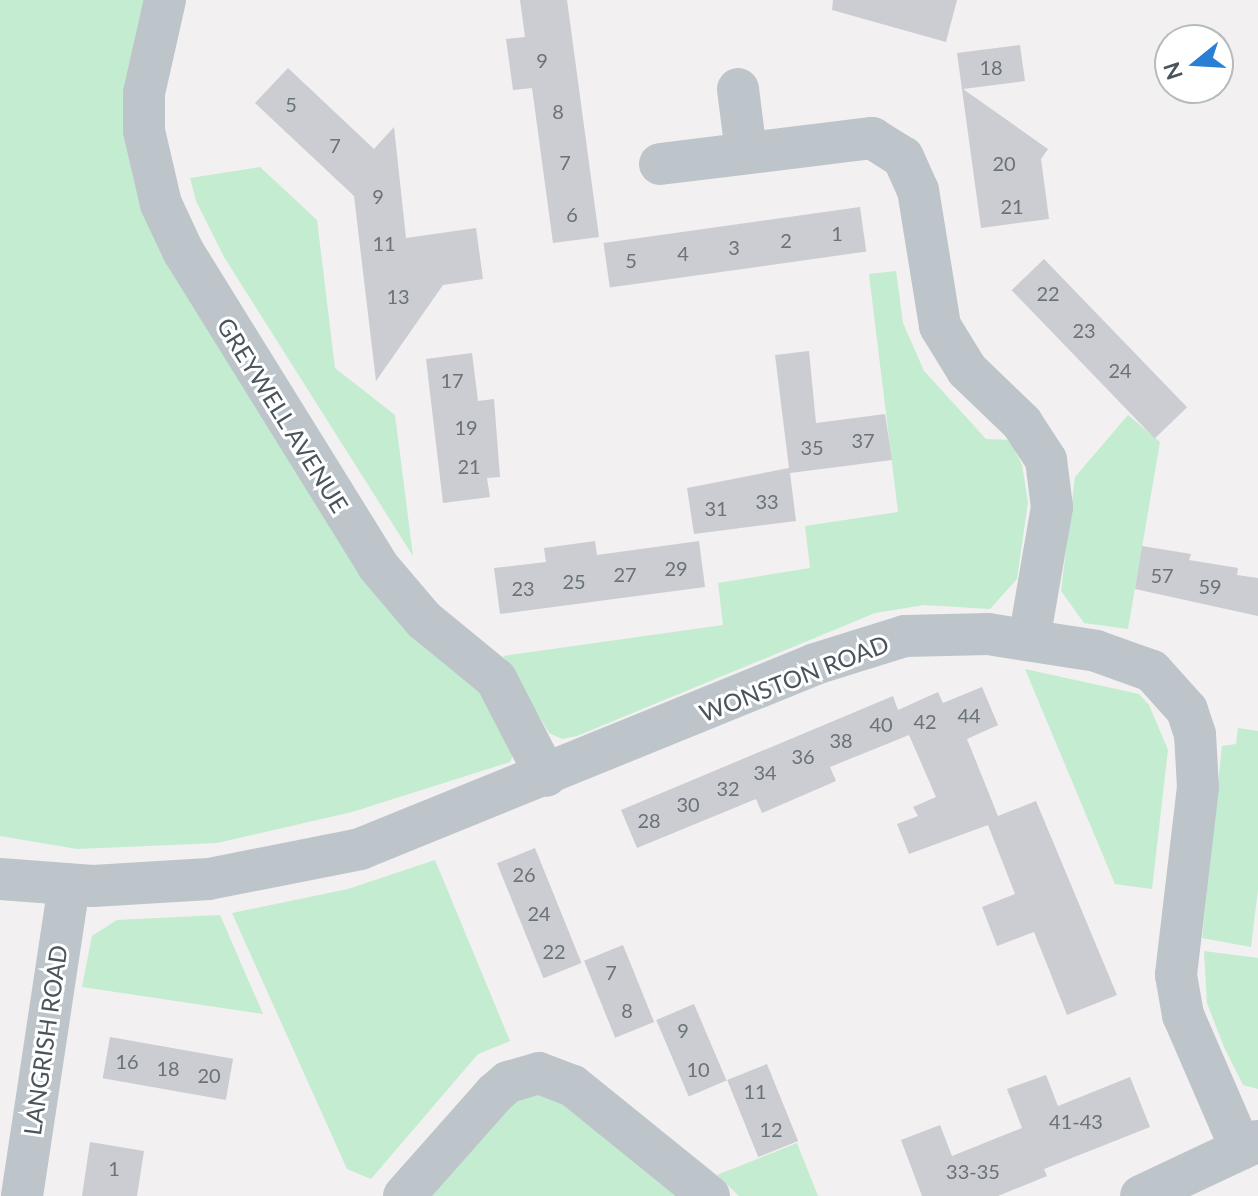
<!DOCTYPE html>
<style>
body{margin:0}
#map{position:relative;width:1258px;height:1196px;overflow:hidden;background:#f2f0f0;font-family:Lato,sans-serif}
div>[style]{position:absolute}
.green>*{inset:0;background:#c3ecd0}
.building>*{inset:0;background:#cbcdd2;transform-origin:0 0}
.street>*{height:42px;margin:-21px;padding:0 21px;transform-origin:21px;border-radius:21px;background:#bdc5cb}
span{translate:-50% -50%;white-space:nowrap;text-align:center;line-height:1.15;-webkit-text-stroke:6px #fff;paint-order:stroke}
.number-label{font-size:20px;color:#6a727a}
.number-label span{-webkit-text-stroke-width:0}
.street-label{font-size:24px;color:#4a545c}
.north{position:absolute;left:1154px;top:24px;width:80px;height:80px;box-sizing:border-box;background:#fff;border:2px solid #b7bbbe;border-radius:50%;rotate:252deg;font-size:22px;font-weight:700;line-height:32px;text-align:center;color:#4a545c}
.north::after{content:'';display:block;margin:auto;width:28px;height:36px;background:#297fd3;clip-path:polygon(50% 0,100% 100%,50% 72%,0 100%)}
</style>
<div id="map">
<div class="green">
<i style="clip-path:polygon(0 0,148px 0,133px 166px,518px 742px,510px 762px,352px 812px,217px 843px,77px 849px,0 836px)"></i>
<i style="clip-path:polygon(260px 167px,317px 220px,335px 368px,395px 415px,413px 556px,224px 257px,196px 201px,190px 178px)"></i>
<i style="clip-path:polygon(896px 271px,903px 323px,924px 371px,986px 439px,1010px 440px,1022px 465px,1028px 502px,1017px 579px,990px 609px,924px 605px,875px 613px,577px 736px,562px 739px,549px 733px,503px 656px,723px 625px,718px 583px,810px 568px,805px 526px,898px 512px,869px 274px)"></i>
<i style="clip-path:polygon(1128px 415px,1160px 442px,1128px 629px,1084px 623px,1061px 591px,1075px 477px)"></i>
<i style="clip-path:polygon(1025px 669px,1139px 694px,1149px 705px,1168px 750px,1152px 889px,1115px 884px)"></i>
<i style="clip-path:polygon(1238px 728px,1258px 731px,1258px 889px,1251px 947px,1202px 938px,1222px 746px,1236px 744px)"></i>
<i style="clip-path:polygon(435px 860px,510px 1041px,478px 1054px,371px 1179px,347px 1169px,232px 913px,348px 889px)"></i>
<i style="clip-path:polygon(220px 915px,263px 1014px,82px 987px,92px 936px,117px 920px)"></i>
<i style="clip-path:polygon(1204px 951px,1258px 958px,1258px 1089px,1243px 1085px,1224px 1047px,1207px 1003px)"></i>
<i style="clip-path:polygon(548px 1092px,676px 1196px,421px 1196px,511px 1098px)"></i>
<i style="clip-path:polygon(797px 1143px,818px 1196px,739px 1196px,717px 1175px)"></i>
</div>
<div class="building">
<i style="clip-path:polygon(520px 0,567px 0,599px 237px,553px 243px,532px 88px,513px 90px,506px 39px,525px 37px)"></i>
<i style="clip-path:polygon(833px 0,957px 0,946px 42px,832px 10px)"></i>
<i style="clip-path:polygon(1020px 45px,1025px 81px,963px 89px,1048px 149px,1041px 159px,1049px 219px,981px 228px,957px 53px)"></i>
<i style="clip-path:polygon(288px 68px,374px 149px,394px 127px,406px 238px,476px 228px,483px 279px,443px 285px,376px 381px,354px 196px,255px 103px)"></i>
<i style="left:860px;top:207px;width:45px;height:259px;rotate:82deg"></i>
<i style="left:1044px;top:259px;width:206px;height:45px;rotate:46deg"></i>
<i style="clip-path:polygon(809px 351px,816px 423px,885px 414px,892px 460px,790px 473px,796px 521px,694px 534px,687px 488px,789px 468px,775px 355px)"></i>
<i style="clip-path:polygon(472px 353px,478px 401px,494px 399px,500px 477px,487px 478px,490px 497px,443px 503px,426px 359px)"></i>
<i style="clip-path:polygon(595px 541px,597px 555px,699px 541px,705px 587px,500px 614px,494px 568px,546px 562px,544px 548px)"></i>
<i style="clip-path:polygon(1142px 546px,1191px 554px,1189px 560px,1238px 568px,1237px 575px,1258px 578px,1258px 616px,1135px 589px)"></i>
<i style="clip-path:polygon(982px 687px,998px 725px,967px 739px,998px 816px,1036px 801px,1117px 995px,1067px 1015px,1034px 932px,997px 946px,982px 907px,1015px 894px,988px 825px,909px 854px,897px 824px,918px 816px,913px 807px,936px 797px,909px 735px,830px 767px,836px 781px,762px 813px,756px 799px,637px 848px,621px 810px,893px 696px,898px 710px,938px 692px,943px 703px)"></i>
<i style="left:535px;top:848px;width:124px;height:41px;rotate:68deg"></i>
<i style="left:623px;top:945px;width:83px;height:42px;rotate:68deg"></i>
<i style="left:694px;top:1004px;width:83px;height:41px;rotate:67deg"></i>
<i style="left:110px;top:1037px;width:125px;height:42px;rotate:10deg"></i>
<i style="left:767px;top:1064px;width:83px;height:43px;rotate:68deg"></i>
<i style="clip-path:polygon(1046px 1075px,1058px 1106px,1130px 1077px,1150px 1127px,1044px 1169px,1047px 1176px,998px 1196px,922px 1196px,901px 1140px,940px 1125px,952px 1156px,1022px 1128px,1007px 1089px)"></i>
<i style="clip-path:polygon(90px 1142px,144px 1151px,137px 1196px,82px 1196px)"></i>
</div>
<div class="street">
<i style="left:165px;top:0;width:95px;rotate:102.7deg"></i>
<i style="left:144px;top:93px;width:38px;rotate:90deg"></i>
<i style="left:144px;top:131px;width:75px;rotate:76.9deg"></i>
<i style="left:161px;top:204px;width:52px;rotate:64.9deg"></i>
<i style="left:183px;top:251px;width:370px;rotate:58.2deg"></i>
<i style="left:378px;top:566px;width:71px;rotate:49.6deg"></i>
<i style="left:424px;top:620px;width:93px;rotate:39.3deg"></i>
<i style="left:496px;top:679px;width:109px;rotate:62.7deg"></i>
<i style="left:738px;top:89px;width:64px;rotate:82.8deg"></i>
<i style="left:660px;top:164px;width:214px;rotate:-7deg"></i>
<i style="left:872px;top:138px;width:36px;rotate:32deg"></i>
<i style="left:903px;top:157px;width:36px;rotate:66deg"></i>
<i style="left:918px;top:190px;width:138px;rotate:80.8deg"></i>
<i style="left:940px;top:326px;width:52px;rotate:58.5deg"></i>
<i style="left:967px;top:370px;width:76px;rotate:43.9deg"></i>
<i style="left:1022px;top:423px;width:44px;rotate:57deg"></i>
<i style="left:1046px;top:460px;width:47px;rotate:82.7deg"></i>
<i style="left:1052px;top:507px;width:135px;rotate:99.8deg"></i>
<i style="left:0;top:879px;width:93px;rotate:4.3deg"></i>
<i style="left:93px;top:886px;width:116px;rotate:-3.5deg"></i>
<i style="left:209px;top:879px;width:154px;rotate:-11.2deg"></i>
<i style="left:360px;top:849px;width:491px;rotate:-22.1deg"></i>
<i style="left:815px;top:664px;width:94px;rotate:-17.3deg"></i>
<i style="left:905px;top:636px;width:83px;rotate:-1.4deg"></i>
<i style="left:988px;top:634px;width:109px;rotate:8.9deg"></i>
<i style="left:1096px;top:651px;width:59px;rotate:19.7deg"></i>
<i style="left:1152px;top:671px;width:52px;rotate:48.1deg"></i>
<i style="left:1187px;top:710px;width:25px;rotate:72deg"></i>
<i style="left:1195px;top:734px;width:53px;rotate:86.8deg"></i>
<i style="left:1198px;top:787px;width:189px;rotate:96.7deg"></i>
<i style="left:1176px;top:975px;width:41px;rotate:80.1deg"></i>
<i style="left:1183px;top:1015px;width:146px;rotate:66.6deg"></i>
<i style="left:22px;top:1196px;width:315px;rotate:-81.4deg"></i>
<i style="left:404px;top:1196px;width:137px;rotate:-48.5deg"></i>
<i style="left:495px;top:1093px;width:17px;rotate:-40deg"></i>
<i style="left:508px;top:1082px;width:32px;rotate:-16deg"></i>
<i style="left:539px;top:1073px;width:36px;rotate:21deg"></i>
<i style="left:573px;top:1086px;width:175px;rotate:39deg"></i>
<i style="left:1141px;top:1196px;width:129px;rotate:-25.2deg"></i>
</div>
<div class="number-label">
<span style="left:542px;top:60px">9</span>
<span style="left:991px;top:67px">18</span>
<span style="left:291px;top:104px">5</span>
<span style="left:558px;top:111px">8</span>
<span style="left:335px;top:145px">7</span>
<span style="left:565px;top:162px">7</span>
<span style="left:1004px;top:163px">20</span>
<span style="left:378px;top:196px">9</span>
<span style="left:1012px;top:206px">21</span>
<span style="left:572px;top:214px">6</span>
<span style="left:837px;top:233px">1</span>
<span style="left:786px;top:240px">2</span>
<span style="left:384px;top:243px">11</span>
<span style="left:734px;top:247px">3</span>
<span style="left:683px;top:253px">4</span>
<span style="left:631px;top:260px">5</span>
<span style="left:1048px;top:293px">22</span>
<span style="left:398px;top:296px">13</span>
<span style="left:1084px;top:330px">23</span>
<span style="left:1120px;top:370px">24</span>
<span style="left:452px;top:380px">17</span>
<span style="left:466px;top:427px">19</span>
<span style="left:863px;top:440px">37</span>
<span style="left:812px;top:447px">35</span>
<span style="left:469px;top:466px">21</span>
<span style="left:767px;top:501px">33</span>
<span style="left:716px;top:508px">31</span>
<span style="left:676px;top:568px">29</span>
<span style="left:625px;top:574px">27</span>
<span style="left:1162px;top:575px">57</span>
<span style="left:574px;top:581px">25</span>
<span style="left:1210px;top:586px">59</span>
<span style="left:523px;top:588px">23</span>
<span style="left:969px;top:715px">44</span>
<span style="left:925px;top:721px">42</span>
<span style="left:881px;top:724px">40</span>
<span style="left:841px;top:740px">38</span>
<span style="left:803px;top:756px">36</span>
<span style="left:765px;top:772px">34</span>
<span style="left:728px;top:788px">32</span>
<span style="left:688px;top:804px">30</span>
<span style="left:649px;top:820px">28</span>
<span style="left:524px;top:874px">26</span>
<span style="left:539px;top:913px">24</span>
<span style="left:554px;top:951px">22</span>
<span style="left:611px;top:972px">7</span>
<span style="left:627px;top:1010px">8</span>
<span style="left:683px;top:1030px">9</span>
<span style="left:127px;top:1061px">16</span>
<span style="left:168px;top:1068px">18</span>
<span style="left:698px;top:1069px">10</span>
<span style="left:209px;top:1075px">20</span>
<span style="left:755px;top:1091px">11</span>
<span style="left:1076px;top:1121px">41-43</span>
<span style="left:771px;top:1129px">12</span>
<span style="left:114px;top:1168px">1</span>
<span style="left:973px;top:1171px">33-35</span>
</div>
<div class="street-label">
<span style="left:283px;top:415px;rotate:58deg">GREYWELL AVENUE</span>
<span style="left:794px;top:678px;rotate:-21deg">WONSTON ROAD</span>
<span style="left:45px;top:1040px;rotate:-82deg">LANGRISH ROAD</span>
</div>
<div class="north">N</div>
</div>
